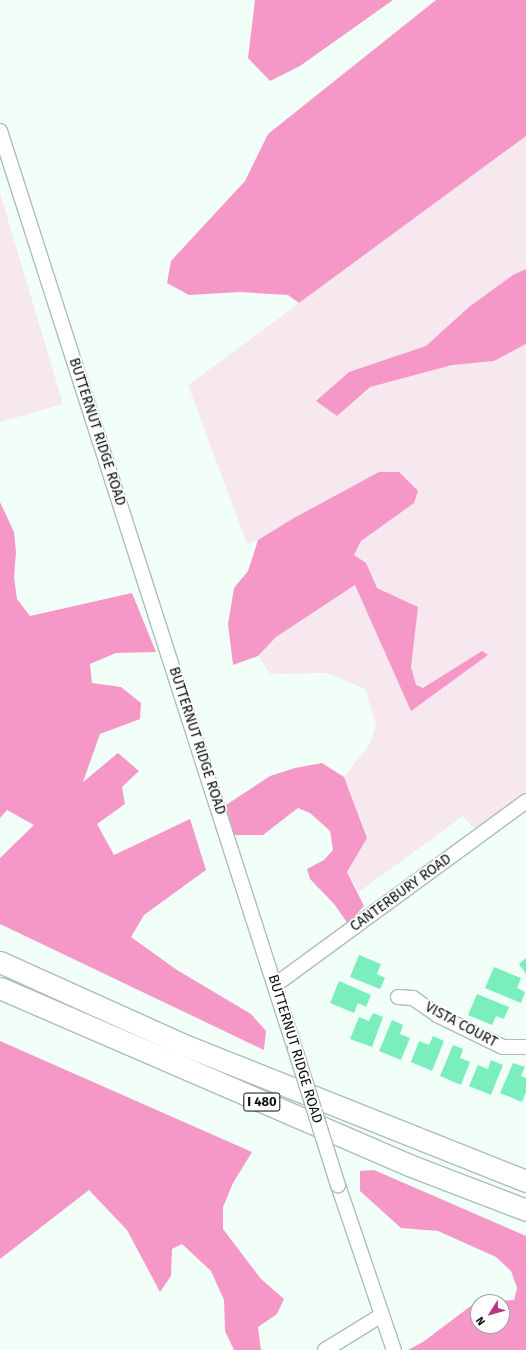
<!DOCTYPE html>
<style>
body{margin:0}
#map{position:relative;width:526px;height:1350px;overflow:hidden;background:#f2fff8;font-family:"Fira Sans",sans-serif}
div>[style]{position:absolute}
.green>*{inset:0;background:#f7e7ee}
.forest>*{inset:0;background:#f598c7}
.building>*{inset:0;background:#7beebe}
.roads{filter:drop-shadow(1px 0 #abbfb5) drop-shadow(-1px 0 #abbfb5) drop-shadow(0 1px #abbfb5) drop-shadow(0 -1px #abbfb5)}
.minor>*{height:14px;margin:-7px;padding:0 7px;transform-origin:7px;border-radius:7px;background:#fff}
.highway>*{height:21px;margin:-10.5px;padding:0 10.5px;transform-origin:10.5px;border-radius:10.5px;background:#fff}
.bridges{filter:drop-shadow(1px 0 #abbfb5) drop-shadow(-1px 0 #abbfb5) drop-shadow(0 1px #abbfb5) drop-shadow(0 -1px #abbfb5)}
.minor-bridge>*{height:14px;margin:-7px;padding:0 7px;transform-origin:7px;border-radius:7px;background:#fff}
span{translate:-50% -50%;white-space:nowrap;text-align:center;line-height:1.15;-webkit-text-stroke:3.5px #fff;paint-order:stroke}
.shield-label span{padding:1px 3px;background:#fff;border:1px solid;border-radius:3px;-webkit-text-stroke-width:0}
.shield-label{font-size:13px;color:#09100d;font-weight:700}
.street-label{font-size:14px;color:#09100d}
.north{position:absolute;left:470px;top:1294px;width:40px;height:40px;box-sizing:border-box;background:#fff;border:1px solid #9d9f9e;border-radius:50%;rotate:233deg;font-size:11px;font-weight:700;line-height:16px;text-align:center;color:#09100d}
.north::after{content:'';display:block;margin:auto;width:14px;height:18px;background:#b73682;clip-path:polygon(50% 0,100% 100%,50% 72%,0 100%)}
</style>
<div id="map">
<div class="green">
<i style="clip-path:polygon(526px 136px,526px 795px,476px 831px,463px 816px,359px 892px,347px 872px,367px 837px,344px 777px,370px 744px,376px 725px,365px 689px,327px 673px,271px 674px,258px 656px,276px 637px,355px 585px,324px 515px,247px 544px,188px 385px)"></i>
<i style="clip-path:polygon(0 193px,63px 404px,0 422px)"></i>
</div>
<div class="forest">
<i style="clip-path:polygon(255px 0,393px 0,300px 66px,270px 81px,248px 58px)"></i>
<i style="clip-path:polygon(436px 0,526px 0,526px 136px,299px 303px,288px 295px,240px 292px,189px 295px,167px 283px,171px 261px,245px 181px,268px 134px)"></i>
<i style="clip-path:polygon(526px 269px,526px 344px,494px 361px,452px 365px,370px 387px,337px 416px,316px 401px,349px 372px,426px 346px,469px 307px,513px 275px)"></i>
<i style="clip-path:polygon(379px 472px,399px 472px,418px 491px,414px 503px,361px 541px,354px 555px,366px 563px,377px 588px,418px 607px,411px 667px,416px 685px,423px 688px,482px 651px,488px 655px,411px 711px,355px 585px,276px 637px,258px 656px,233px 665px,228px 624px,234px 588px,248px 571px,258px 540px,294px 518px)"></i>
<i style="clip-path:polygon(0 502px,14px 532px,16px 552px,14px 577px,17px 599px,30px 616px,132px 593px,156px 652px,116px 653px,90px 664px,92px 683px,121px 687px,141px 703px,140px 719px,100px 734px,83px 782px,118px 753px,139px 771px,122px 787px,125px 804px,97px 824px,114px 855px,190px 819px,206px 870px,144px 915px,131px 937px,177px 970px,251px 1014px,266px 1031px,264px 1050px,0 924px,0 858px,34px 825px,7px 810px,0 818px)"></i>
<i style="clip-path:polygon(322px 763px,344px 777px,367px 838px,347px 872px,364px 906px,348px 924px,335px 905px,310px 879px,307px 869px,324px 860px,333px 850px,330px 831px,310px 813px,298px 808px,263px 835px,232px 835px,223px 807px,270px 776px,295px 768px)"></i>
<i style="clip-path:polygon(0 1041px,252px 1152px,233px 1183px,223px 1207px,223px 1229px,261px 1279px,284px 1299px,277px 1314px,258px 1327px,261px 1350px,234px 1350px,225px 1331px,224px 1300px,211px 1271px,182px 1244px,172px 1249px,171px 1276px,160px 1292px,127px 1230px,89px 1190px,0 1259px)"></i>
<i style="clip-path:polygon(evenodd,374px 1170px,526px 1236px,526px 1350px,408px 1350px,423px 1342px,476px 1302px,514px 1300px,517px 1288px,511px 1271px,496px 1257px,438px 1231px,401px 1228px,360px 1191px,360px 1171px,374px 1170px,478px 1302px,502px 1302px,502px 1326px,478px 1326px,478px 1302px)"></i>
</div>
<div class="building">
<i style="clip-path:polygon(359px 955px,381px 964px,377px 974px,385px 978px,380px 989px,350px 977px)"></i>
<i style="clip-path:polygon(526px 958px,526px 974px,519px 964px)"></i>
<i style="clip-path:polygon(494px 967px,521px 978px,517px 988px,525px 992px,521px 1003px,485px 988px)"></i>
<i style="clip-path:polygon(339px 981px,371px 995px,366px 1007px,358px 1003px,354px 1013px,330px 1003px)"></i>
<i style="clip-path:polygon(477px 994px,509px 1007px,504px 1019px,496px 1016px,492px 1025px,468px 1015px)"></i>
<i style="clip-path:polygon(373px 1013px,383px 1017px,372px 1047px,350px 1039px,359px 1017px,369px 1021px)"></i>
<i style="clip-path:polygon(392px 1020px,403px 1025px,400px 1034px,410px 1038px,401px 1060px,379px 1051px)"></i>
<i style="clip-path:polygon(433px 1036px,444px 1041px,432px 1071px,411px 1062px,419px 1041px,429px 1045px)"></i>
<i style="clip-path:polygon(453px 1045px,463px 1049px,460px 1058px,470px 1062px,461px 1085px,440px 1076px)"></i>
<i style="clip-path:polygon(491px 1060px,503px 1065px,491px 1095px,469px 1086px,478px 1065px,488px 1069px)"></i>
<i style="clip-path:polygon(513px 1063px,525px 1067px,521px 1076px,526px 1078px,526px 1092px,522px 1102px,500px 1093px)"></i>
</div>
<div class="roads">
<div class="minor">
<i style="left:0;top:131px;width:964px;rotate:72.19deg"></i>
<i style="left:275px;top:985px;width:311px;rotate:-36.2deg"></i>
<i style="left:398px;top:997px;width:15px;rotate:4deg"></i>
<i style="left:413px;top:998px;width:29px;rotate:35deg"></i>
<i style="left:437px;top:1015px;width:73px;rotate:25.9deg"></i>
<i style="left:503px;top:1047px;width:23px"></i>
<i style="left:338px;top:1185px;width:174px;rotate:71.3deg"></i>
<i style="left:325px;top:1350px;width:67px;rotate:-31.6deg"></i>
</div>
<div class="highway">
<i style="left:0;top:962px;width:202px;rotate:24.3deg"></i>
<i style="left:184px;top:1045px;width:368px;rotate:21.7deg"></i>
<i style="left:0;top:988px;width:446px;rotate:23.4deg"></i>
<i style="left:409px;top:1165px;width:125px;rotate:21deg"></i>
</div>
</div>
<div class="bridges">
<div class="minor-bridge">
<i style="left:295px;top:1049px;width:143px;rotate:72.5deg"></i>
</div>
</div>
<div class="shield-label">
<span style="left:262px;top:1102px">I 480</span>
</div>
<div class="street-label">
<span style="left:97px;top:432px;rotate:72deg">BUTTERNUT RIDGE ROAD</span>
<span style="left:197px;top:741px;rotate:72deg">BUTTERNUT RIDGE ROAD</span>
<span style="left:401px;top:893px;rotate:-36deg">CANTERBURY ROAD</span>
<span style="left:461px;top:1025px;rotate:28deg">VISTA COURT</span>
<span style="left:295px;top:1049px;rotate:73deg">BUTTERNUT RIDGE ROAD</span>
</div>
<div class="north">N</div>
</div>
